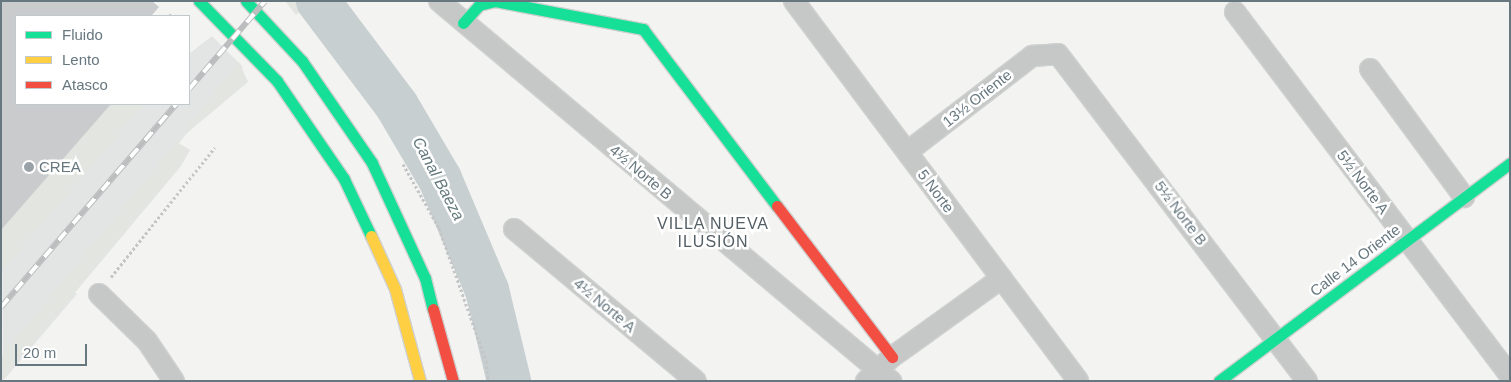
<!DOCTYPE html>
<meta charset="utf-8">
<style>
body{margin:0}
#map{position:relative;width:1511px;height:382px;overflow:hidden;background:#f3f3f2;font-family:Arial,sans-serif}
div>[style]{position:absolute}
.built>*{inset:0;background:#e3e5e5}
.green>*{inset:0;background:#e2e5e0}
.river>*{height:44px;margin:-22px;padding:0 22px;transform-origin:22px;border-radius:22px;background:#c7cfd0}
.building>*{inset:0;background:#cacbcc}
.path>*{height:3px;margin-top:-1.5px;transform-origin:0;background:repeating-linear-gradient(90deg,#c4c5c6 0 2.5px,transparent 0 5px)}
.roads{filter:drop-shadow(1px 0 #cfd0d0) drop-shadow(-1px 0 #cfd0d0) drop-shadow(0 1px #cfd0d0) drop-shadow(0 -1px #cfd0d0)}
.street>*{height:20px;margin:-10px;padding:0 10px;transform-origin:10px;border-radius:10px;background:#c6c8c8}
.fast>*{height:11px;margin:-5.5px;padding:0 5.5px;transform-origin:5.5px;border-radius:5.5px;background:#16e098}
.slow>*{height:11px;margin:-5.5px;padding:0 5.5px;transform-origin:5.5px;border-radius:5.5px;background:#ffcf43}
.jam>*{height:11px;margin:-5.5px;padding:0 5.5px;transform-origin:5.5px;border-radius:5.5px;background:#f24e42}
.rail>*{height:5.5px;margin-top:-2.75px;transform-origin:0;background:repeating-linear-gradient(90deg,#fff 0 11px,#bcbdbe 0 22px);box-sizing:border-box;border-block:1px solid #bcbdbe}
.dots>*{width:14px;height:14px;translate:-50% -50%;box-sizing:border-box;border:2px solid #fff;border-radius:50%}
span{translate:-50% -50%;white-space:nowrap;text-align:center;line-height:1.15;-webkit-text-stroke:5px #fff;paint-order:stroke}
.street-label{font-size:15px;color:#67777f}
.poi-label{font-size:15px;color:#67777f}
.left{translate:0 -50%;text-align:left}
.water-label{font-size:16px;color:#63787c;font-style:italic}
.neighbourhood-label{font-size:16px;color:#545f65;letter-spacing:1px}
.frame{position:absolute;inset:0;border:2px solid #67777f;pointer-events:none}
.legend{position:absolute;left:15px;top:15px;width:175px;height:90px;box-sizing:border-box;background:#fff;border:1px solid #c2c9cc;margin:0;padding:6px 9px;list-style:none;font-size:15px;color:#67777f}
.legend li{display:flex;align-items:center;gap:10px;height:25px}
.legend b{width:25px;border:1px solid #c2c9cc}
.scale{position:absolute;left:15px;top:344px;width:72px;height:22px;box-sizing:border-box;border:2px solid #67777f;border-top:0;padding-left:6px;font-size:15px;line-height:18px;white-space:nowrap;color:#67777f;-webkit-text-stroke:4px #fff;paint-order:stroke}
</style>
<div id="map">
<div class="built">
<i style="clip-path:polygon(1px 1px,159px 7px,151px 16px,16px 16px,16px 104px,189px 104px,189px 54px,212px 36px,243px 67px,168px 156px,69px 287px,77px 294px,3px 381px)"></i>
</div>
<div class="green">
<i style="clip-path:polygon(285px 1px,312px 1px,296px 15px)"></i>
<i style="clip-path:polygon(239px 62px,248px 82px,187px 133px,190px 123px)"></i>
<i style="clip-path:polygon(111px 104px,144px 104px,1px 272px,1px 230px)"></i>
<i style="clip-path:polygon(177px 142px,190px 150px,181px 166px,1px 381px,1px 357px)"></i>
</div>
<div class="river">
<i style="left:318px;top:1px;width:131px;rotate:53deg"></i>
<i style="left:397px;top:106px;width:85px;rotate:59.5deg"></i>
<i style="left:440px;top:179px;width:121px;rotate:67.1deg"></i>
<i style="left:487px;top:290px;width:94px;rotate:76.4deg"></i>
</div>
<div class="building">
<i style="clip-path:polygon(1px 1px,152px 1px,159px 7px,151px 16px,16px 16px,16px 104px,111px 104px,1px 230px)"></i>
</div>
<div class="path">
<i style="left:169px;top:14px;width:3px;rotate:45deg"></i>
<i style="left:403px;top:164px;width:73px;rotate:60.6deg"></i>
<i style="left:439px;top:228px;width:141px;rotate:70.5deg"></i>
<i style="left:486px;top:361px;width:20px;rotate:84deg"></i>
<i style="left:111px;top:277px;width:166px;rotate:-51.3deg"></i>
</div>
<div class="roads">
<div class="street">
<i style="left:439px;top:1px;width:591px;rotate:40.05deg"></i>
<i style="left:794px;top:1px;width:474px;rotate:53.2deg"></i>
<i style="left:1235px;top:12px;width:456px;rotate:52.9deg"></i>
<i style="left:1370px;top:69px;width:159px;rotate:53.7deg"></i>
<i style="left:907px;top:152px;width:158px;rotate:-37.5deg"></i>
<i style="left:1032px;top:56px;width:26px;rotate:-4deg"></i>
<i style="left:1058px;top:54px;width:411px;rotate:52.7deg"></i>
<i style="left:514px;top:229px;width:237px;rotate:39.9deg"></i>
<i style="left:99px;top:294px;width:67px;rotate:44.4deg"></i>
<i style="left:147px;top:341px;width:48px;rotate:56deg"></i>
<i style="left:866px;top:381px;width:35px;rotate:-43deg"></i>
<i style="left:892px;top:357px;width:135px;rotate:-35.7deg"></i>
</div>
<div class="fast">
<i style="left:199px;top:1px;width:112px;rotate:45.7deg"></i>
<i style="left:277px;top:81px;width:119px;rotate:55.6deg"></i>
<i style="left:344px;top:179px;width:63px;rotate:64.7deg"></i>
<i style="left:246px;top:1px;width:82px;rotate:47deg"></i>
<i style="left:302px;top:61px;width:124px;rotate:55.5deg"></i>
<i style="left:372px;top:163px;width:127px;rotate:65.3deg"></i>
<i style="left:425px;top:278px;width:32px;rotate:76deg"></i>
<i style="left:463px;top:23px;width:24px;rotate:-48deg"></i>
<i style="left:479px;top:5px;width:16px;rotate:-14deg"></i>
<i style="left:495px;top:1px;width:151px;rotate:10.7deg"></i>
<i style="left:643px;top:29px;width:222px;rotate:52.9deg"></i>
<i style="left:1219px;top:381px;width:364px;rotate:-36.8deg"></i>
</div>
<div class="slow">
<i style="left:371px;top:236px;width:58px;rotate:65.6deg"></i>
<i style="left:395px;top:289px;width:95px;rotate:74.8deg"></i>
</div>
<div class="jam">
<i style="left:777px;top:206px;width:190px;rotate:52.7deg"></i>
<i style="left:433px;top:309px;width:75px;rotate:74.5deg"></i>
</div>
</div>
<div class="rail">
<i style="left:189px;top:89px;width:116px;rotate:-49.2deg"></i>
<i style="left:1px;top:307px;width:268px;rotate:-49.2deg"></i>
</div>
<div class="dots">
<i style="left:29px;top:167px;background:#98a2a7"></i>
</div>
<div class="street-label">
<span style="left:977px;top:98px;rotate:-38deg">13½ Oriente</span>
<span style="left:641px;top:172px;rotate:40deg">4½ Norte B</span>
<span style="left:1363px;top:182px;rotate:53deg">5½ Norte A</span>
<span style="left:936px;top:191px;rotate:53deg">5 Norte</span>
<span style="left:1181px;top:213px;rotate:53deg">5½ Norte B</span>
<span style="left:1355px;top:260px;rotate:-37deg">Calle 14 Oriente</span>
<span style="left:605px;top:305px;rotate:40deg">4½ Norte A</span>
</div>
<div class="poi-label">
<span class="left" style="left:39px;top:167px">CREA</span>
</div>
<div class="water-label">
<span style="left:438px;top:179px;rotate:62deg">Canal Baeza</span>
</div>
<div class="neighbourhood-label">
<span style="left:713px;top:233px">VILLA NUEVA<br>ILUSIÓN</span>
</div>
<div class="frame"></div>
<ul class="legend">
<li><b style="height:6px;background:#16e098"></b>Fluido</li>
<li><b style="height:6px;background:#ffcf43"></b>Lento</li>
<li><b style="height:6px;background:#f24e42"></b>Atasco</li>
</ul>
<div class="scale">20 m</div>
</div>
